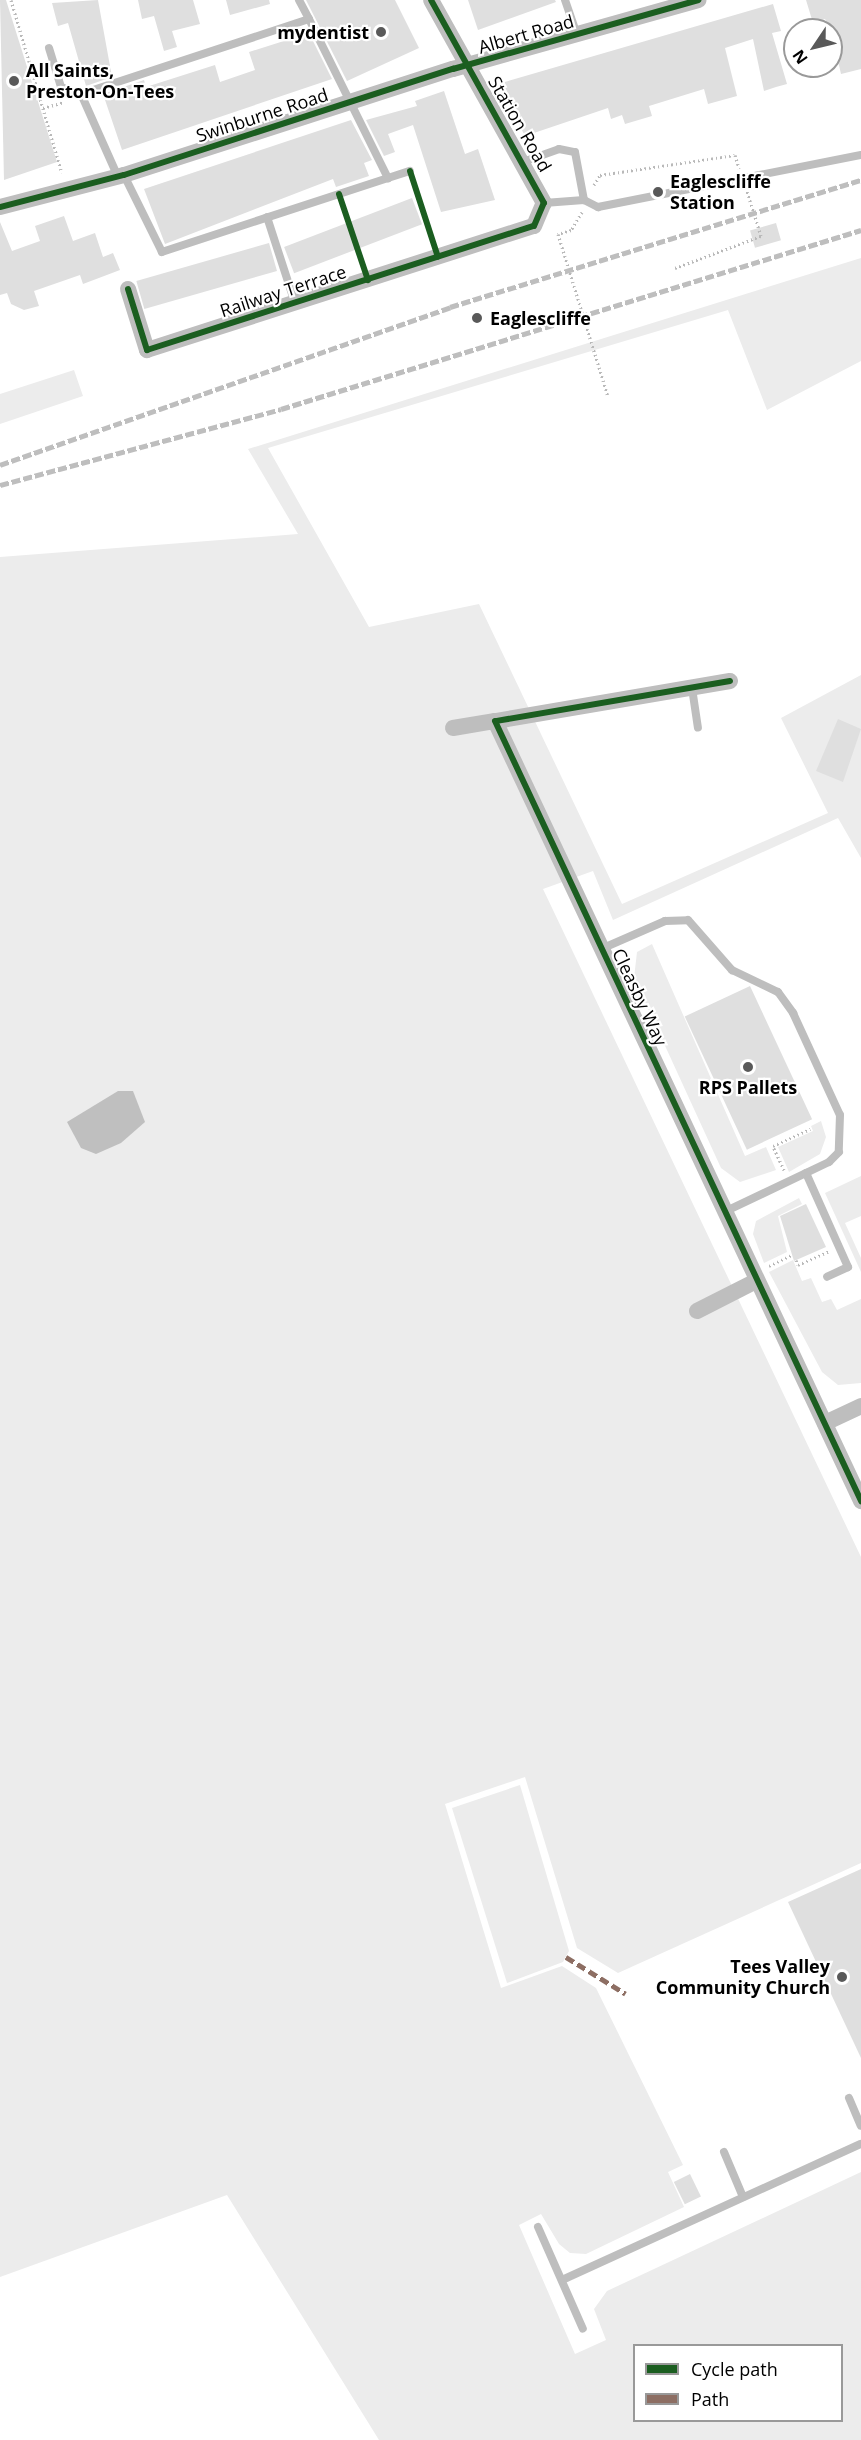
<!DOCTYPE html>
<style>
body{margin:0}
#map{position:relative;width:861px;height:2440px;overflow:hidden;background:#fff;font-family:"Open Sans",sans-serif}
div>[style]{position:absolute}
.green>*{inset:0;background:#ececec}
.water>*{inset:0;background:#bfbfbf}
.building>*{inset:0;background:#dfdfdf;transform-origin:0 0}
.path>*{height:3px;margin-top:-1.5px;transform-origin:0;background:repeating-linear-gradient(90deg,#b9b9b9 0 1.5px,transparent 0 4.5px)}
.lane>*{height:8px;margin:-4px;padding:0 4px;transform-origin:4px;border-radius:4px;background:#bebebe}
.street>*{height:16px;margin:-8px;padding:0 8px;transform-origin:8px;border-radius:8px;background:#bebebe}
.rail>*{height:4.5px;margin-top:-2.25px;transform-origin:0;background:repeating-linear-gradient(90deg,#bebebe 0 9px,transparent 0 12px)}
.quiet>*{height:4.5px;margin-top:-2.25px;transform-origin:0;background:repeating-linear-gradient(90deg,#8d6e63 0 9px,transparent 0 13.5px)}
.cycleway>*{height:6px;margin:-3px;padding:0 3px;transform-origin:3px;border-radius:3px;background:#1b5e20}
.dots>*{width:16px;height:16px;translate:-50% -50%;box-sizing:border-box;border:3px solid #fff;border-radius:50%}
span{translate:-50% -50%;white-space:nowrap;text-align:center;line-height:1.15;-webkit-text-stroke:4.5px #fff;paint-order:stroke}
.poi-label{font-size:18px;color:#000;font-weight:700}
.right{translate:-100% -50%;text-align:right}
.left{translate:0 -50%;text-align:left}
.street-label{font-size:18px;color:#000}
.legend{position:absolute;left:633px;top:2344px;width:210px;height:78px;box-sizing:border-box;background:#fff;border:2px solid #999;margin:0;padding:8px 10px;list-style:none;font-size:18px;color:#000}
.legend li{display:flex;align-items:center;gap:12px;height:30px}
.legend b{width:30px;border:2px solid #999}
.north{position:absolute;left:783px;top:18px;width:60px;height:60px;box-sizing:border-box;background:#fff;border:2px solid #999;border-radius:50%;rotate:235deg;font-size:16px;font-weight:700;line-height:24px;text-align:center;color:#000}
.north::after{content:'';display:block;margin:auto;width:21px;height:27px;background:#595959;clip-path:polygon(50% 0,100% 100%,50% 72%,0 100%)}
</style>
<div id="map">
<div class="green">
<i style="clip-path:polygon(evenodd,861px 258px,861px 361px,767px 410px,728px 310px,268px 448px,369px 627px,479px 604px,622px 904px,828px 813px,781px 718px,861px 675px,861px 858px,838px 818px,613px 920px,593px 871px,543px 889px,861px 1557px,861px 1863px,618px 1973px,577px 1948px,525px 1777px,445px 1804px,501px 1988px,562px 1966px,596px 1988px,683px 2165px,668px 2172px,684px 2207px,586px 2254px,570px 2253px,559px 2244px,541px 2214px,519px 2225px,575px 2354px,606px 2340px,594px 2309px,607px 2291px,861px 2172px,861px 2440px,379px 2440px,227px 2195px,0 2277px,0 557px,298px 534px,248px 449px,861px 258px,634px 2346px,842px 2346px,842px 2420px,634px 2420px,634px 2346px)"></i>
<i style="clip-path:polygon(74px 370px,83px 396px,0 424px,0 394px)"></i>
<i style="clip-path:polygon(652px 944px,745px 1156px,766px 1147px,776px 1170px,740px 1182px,721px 1168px,634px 978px,637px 952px)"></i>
<i style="clip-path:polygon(821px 1121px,826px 1137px,820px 1154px,789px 1172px,778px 1147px,813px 1131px,811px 1126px)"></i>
<i style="clip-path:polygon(861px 1176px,861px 1216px,845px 1223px,861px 1258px,861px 1272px,825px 1193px)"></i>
<i style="clip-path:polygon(799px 1198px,802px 1204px,778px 1216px,787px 1252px,764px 1263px,753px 1234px,756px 1221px)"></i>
<i style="clip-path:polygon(793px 1260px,802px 1281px,811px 1278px,822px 1302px,831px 1299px,837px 1310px,861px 1299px,861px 1383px,838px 1385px,822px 1372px,769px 1272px)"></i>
<i style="clip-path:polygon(520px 1785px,569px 1951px,563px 1962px,507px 1983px,452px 1808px)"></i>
</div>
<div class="water">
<i style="clip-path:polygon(118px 1091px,133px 1091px,145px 1122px,121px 1143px,96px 1154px,81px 1148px,67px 1122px)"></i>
</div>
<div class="building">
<i style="clip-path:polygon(0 0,6px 0,57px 162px,4px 180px)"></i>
<i style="clip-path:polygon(98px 0,112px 77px,86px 86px,68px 23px,58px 26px,52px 3px)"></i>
<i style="clip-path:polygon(138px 0,193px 0,200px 24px,172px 31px,177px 47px,164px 51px,154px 16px,142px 19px)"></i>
<i style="clip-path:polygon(226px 0,269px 0,270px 4px,230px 15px)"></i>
<i style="clip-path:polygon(306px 0,395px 0,419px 48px,347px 81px)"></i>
<i style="clip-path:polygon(468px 0,555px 0,556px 2px,478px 30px)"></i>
<i style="clip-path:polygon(806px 0,861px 0,861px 69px,841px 74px,831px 30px,825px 19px,813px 23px)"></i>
<i style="clip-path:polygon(773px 4px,781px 31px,772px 33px,787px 84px,776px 87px,764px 91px,753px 39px,725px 48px,737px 96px,708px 104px,704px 89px,649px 106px,652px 116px,625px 124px,622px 115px,611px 119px,608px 108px,525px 136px,498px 84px)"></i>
<i style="clip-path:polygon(309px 33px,332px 79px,122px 150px,103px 94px,144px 80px,146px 87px,215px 65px,220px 82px,255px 70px,249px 52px)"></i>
<i style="clip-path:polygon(444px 91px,465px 154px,478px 149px,495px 200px,441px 212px,413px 125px,388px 134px,395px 152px,384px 156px,366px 120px,417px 106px,415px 101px)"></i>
<i style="clip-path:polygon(351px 120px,372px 160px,364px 163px,369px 176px,336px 187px,333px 179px,165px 244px,144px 189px)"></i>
<i style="left:412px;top:198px;width:28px;height:137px;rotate:69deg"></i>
<i style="clip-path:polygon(64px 216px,73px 241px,95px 233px,103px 257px,113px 253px,120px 270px,83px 284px,80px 275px,34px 291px,39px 306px,24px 310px,11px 304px,7px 293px,0 295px,0 222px,12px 251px,40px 241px,35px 226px)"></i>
<i style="left:776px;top:223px;width:18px;height:27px;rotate:74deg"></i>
<i style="left:269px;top:243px;width:29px;height:138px;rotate:74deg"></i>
<i style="clip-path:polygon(838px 719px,861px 729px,843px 782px,816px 771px)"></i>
<i style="left:750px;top:986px;width:147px;height:72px;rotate:65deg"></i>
<i style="clip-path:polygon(806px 1204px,826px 1247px,794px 1261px,780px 1216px)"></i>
<i style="clip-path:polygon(861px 1869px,861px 2058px,788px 1902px)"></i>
<i style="left:690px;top:2174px;width:25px;height:18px;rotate:64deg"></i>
</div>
<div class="path">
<i style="left:11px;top:0;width:180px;rotate:73.6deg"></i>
<i style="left:43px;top:108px;width:22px;rotate:-16deg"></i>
<i style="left:594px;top:185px;width:12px;rotate:-59deg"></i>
<i style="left:600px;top:175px;width:136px;rotate:-8.4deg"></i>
<i style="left:735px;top:155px;width:14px;rotate:73deg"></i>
<i style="left:582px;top:212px;width:21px;rotate:121deg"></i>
<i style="left:571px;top:230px;width:14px;rotate:163deg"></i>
<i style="left:558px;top:234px;width:170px;rotate:72.9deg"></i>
<i style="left:675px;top:268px;width:92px;rotate:-20.4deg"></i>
<i style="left:761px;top:236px;width:47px;rotate:-107.3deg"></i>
<i style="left:784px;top:1170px;width:26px;rotate:-115deg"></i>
<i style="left:773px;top:1146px;width:41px;rotate:-24.7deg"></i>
<i style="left:796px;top:1260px;width:5px;rotate:68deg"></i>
<i style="left:798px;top:1265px;width:34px;rotate:-24deg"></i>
<i style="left:769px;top:1266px;width:25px;rotate:-26deg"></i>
</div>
<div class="lane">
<i style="left:299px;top:0;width:21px;rotate:62deg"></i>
<i style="left:565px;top:0;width:37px;rotate:71deg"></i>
<i style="left:49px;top:48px;width:41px;rotate:72.9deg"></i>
<i style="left:61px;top:87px;width:21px;rotate:19deg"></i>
<i style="left:520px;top:163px;width:41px;rotate:-19.7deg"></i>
<i style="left:559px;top:149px;width:16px;rotate:11deg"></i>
<i style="left:575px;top:152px;width:49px;rotate:79.4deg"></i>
<i style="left:118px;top:177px;width:91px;rotate:-114deg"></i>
<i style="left:81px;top:94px;width:240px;rotate:-18.2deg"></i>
<i style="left:309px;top:19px;width:178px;rotate:63.6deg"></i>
<i style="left:388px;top:178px;width:238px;rotate:161.9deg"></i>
<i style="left:162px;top:252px;width:86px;rotate:-116.3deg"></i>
<i style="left:388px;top:178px;width:23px;rotate:-18deg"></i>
<i style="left:544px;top:203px;width:40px;rotate:-4.3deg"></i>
<i style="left:584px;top:200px;width:16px;rotate:27deg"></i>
<i style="left:598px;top:207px;width:268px;rotate:-11.2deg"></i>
<i style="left:267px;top:217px;width:90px;rotate:72deg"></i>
<i style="left:692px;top:688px;width:40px;rotate:81.5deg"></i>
<i style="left:601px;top:949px;width:70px;rotate:-23.6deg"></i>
<i style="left:665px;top:921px;width:23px;rotate:-2deg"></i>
<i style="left:688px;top:920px;width:67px;rotate:48.7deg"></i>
<i style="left:732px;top:970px;width:51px;rotate:25.6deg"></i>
<i style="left:778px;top:992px;width:26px;rotate:54deg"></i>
<i style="left:793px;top:1013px;width:112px;rotate:65.3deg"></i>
<i style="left:840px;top:1115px;width:37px;rotate:92deg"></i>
<i style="left:839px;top:1152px;width:14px;rotate:135deg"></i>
<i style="left:829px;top:1162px;width:116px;rotate:154.5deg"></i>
<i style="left:806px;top:1173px;width:103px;rotate:65.9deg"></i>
<i style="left:848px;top:1267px;width:23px;rotate:155deg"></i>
<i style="left:849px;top:2098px;width:30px;rotate:67deg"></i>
<i style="left:724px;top:2152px;width:49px;rotate:67.1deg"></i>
<i style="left:538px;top:2227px;width:111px;rotate:66.2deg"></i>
<i style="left:562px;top:2280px;width:328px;rotate:-24.5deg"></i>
</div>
<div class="street">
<i style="left:0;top:207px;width:128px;rotate:-14.5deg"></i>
<i style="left:124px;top:175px;width:346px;rotate:-17.9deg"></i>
<i style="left:453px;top:69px;width:255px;rotate:-15.7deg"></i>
<i style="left:128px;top:289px;width:64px;rotate:72.7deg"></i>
<i style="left:147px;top:350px;width:406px;rotate:-17.8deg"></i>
<i style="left:534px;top:226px;width:25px;rotate:-67deg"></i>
<i style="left:544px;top:203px;width:232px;rotate:-119.1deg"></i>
<i style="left:730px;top:681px;width:238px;rotate:170.3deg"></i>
<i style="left:495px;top:721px;width:862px;rotate:64.86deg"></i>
<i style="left:453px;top:728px;width:43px;rotate:-9.5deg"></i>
<i style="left:697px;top:1311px;width:66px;rotate:-27deg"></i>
<i style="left:825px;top:1423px;width:40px;rotate:-25deg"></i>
</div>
<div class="rail">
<i style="left:0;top:465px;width:477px;rotate:-19.3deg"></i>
<i style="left:450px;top:307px;width:430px;rotate:-17.2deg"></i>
<i style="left:0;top:485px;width:291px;rotate:-15.1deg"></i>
<i style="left:281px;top:409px;width:607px;rotate:-17.15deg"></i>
</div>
<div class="quiet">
<i style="left:566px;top:1957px;width:70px;rotate:31.7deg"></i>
</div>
<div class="cycleway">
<i style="left:410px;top:171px;width:90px;rotate:72deg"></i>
<i style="left:339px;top:194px;width:91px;rotate:71.4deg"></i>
<i style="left:0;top:207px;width:128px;rotate:-14.5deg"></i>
<i style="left:124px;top:175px;width:346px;rotate:-17.9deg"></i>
<i style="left:453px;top:69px;width:255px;rotate:-15.7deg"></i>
<i style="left:128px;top:289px;width:64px;rotate:72.7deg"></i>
<i style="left:147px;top:350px;width:406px;rotate:-17.8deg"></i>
<i style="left:534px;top:226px;width:25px;rotate:-67deg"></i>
<i style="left:544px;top:203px;width:232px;rotate:-119.1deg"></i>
<i style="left:730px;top:681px;width:238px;rotate:170.3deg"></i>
<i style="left:495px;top:721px;width:862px;rotate:64.86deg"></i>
</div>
<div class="dots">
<i style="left:381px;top:32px;background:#595959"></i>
<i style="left:14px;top:81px;background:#595959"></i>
<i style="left:658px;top:192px;background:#595959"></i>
<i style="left:477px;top:318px;background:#595959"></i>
<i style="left:748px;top:1067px;background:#595959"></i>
<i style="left:842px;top:1977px;background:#595959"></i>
</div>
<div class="poi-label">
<span class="right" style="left:369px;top:32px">mydentist</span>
<span class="left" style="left:26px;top:81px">All Saints,<br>Preston-On-Tees</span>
<span class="left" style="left:670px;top:192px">Eaglescliffe<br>Station</span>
<span class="left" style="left:490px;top:318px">Eaglescliffe</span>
<span style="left:748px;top:1087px">RPS Pallets</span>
<span class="right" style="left:830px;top:1977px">Tees Valley<br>Community Church</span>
</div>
<div class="street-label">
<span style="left:526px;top:34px;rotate:-16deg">Albert Road</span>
<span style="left:262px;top:115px;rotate:-18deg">Swinburne Road</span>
<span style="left:520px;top:124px;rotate:60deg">Station Road</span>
<span style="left:283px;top:291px;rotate:-18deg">Railway Terrace</span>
<span style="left:640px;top:997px;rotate:65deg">Cleasby Way</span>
</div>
<ul class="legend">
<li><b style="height:8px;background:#1b5e20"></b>Cycle path</li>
<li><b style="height:8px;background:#8d6e63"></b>Path</li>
</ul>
<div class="north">N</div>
</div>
